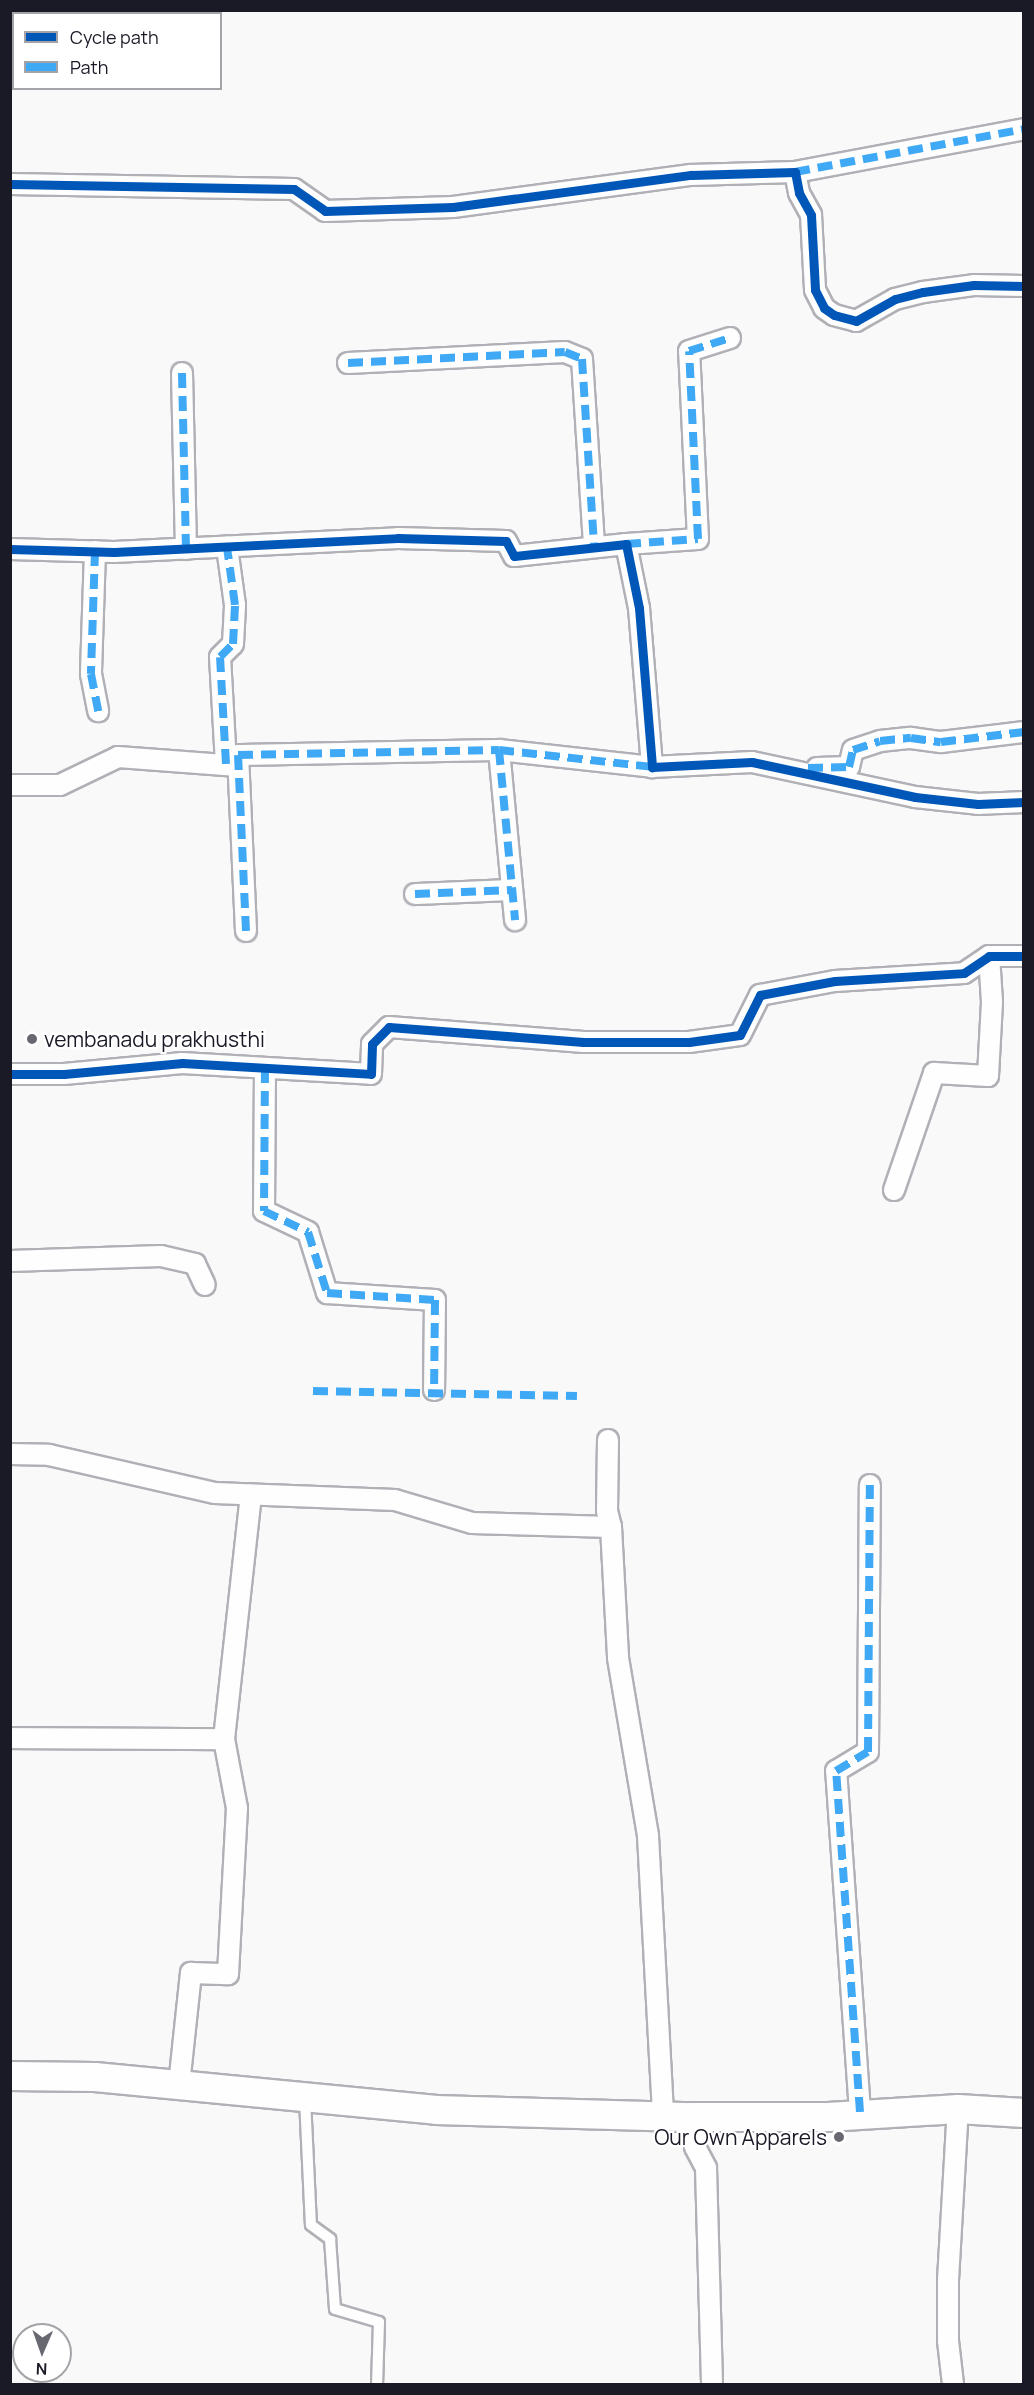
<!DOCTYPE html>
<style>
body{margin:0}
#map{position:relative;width:1034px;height:2395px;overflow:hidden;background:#f9f9f9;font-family:Manrope,sans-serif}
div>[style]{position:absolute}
.roads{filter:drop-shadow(2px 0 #b0b0b6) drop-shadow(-2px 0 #b0b0b6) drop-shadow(0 2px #b0b0b6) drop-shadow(0 -2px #b0b0b6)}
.lane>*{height:10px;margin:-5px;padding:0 5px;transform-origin:5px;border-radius:5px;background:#fefefe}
.street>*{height:20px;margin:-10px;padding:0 10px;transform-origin:10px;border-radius:10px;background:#fefefe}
.secondary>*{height:28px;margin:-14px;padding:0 14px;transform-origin:14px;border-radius:14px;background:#fefefe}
.quiet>*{height:8px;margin-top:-4px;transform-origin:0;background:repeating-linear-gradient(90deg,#3fa9f5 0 15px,transparent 0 23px)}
.cycleway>*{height:9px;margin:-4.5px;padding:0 4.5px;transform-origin:4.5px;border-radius:4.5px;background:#0057b8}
.dots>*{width:16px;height:16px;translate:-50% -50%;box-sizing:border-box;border:3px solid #fff;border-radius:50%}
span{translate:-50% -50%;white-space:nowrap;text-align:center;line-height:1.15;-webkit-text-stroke:4.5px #fff;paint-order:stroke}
.poi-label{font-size:21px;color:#191a26}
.left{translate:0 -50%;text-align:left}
.right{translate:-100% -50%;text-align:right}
.frame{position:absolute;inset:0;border:12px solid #191a26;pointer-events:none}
.legend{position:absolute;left:12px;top:12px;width:210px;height:78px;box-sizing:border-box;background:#fff;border:2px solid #a3a3a8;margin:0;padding:8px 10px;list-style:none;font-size:18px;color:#191a26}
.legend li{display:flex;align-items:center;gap:12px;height:30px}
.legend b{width:30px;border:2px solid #a3a3a8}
.north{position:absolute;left:12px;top:2323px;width:60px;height:60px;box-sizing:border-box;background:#fff;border:2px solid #a3a3a8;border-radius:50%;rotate:182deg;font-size:16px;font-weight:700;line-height:24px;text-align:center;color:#191a26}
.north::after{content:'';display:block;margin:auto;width:21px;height:27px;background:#676870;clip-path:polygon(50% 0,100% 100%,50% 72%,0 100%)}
</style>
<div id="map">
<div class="roads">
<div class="lane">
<i style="left:305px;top:2099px;width:126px;rotate:87.3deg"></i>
<i style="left:311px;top:2225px;width:24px;rotate:36deg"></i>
<i style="left:330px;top:2239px;width:70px;rotate:85.9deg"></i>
<i style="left:335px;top:2309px;width:46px;rotate:16.5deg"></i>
<i style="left:379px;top:2322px;width:62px;rotate:91.8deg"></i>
</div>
<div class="street">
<i style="left:795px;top:172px;width:233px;rotate:-10.6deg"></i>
<i style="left:10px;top:184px;width:284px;rotate:1deg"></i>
<i style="left:294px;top:189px;width:38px;rotate:35deg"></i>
<i style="left:325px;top:211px;width:128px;rotate:-1.8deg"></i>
<i style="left:453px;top:207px;width:240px;rotate:-7.7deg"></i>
<i style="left:691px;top:175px;width:104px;rotate:-1.7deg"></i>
<i style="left:795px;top:172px;width:21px;rotate:79deg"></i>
<i style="left:799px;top:193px;width:25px;rotate:61deg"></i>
<i style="left:811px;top:215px;width:75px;rotate:86.9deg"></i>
<i style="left:815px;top:290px;width:20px;rotate:63deg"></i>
<i style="left:824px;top:308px;width:12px;rotate:35deg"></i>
<i style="left:834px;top:315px;width:23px;rotate:15deg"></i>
<i style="left:856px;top:321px;width:45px;rotate:-29.4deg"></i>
<i style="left:895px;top:299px;width:29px;rotate:-14deg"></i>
<i style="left:923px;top:292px;width:51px;rotate:-7.8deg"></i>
<i style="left:974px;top:285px;width:50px;rotate:1.1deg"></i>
<i style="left:348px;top:363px;width:217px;rotate:-2.9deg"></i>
<i style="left:565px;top:352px;width:18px;rotate:22deg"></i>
<i style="left:582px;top:359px;width:188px;rotate:86.3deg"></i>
<i style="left:182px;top:373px;width:176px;rotate:88.7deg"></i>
<i style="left:626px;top:544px;width:72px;rotate:-4deg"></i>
<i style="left:698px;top:539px;width:188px;rotate:-92.7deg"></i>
<i style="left:689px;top:351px;width:43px;rotate:-17.6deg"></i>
<i style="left:10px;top:549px;width:104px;rotate:1.7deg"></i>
<i style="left:114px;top:552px;width:284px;rotate:-2.8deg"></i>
<i style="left:398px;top:538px;width:108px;rotate:1.6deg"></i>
<i style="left:506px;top:541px;width:17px;rotate:62deg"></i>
<i style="left:514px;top:556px;width:113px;rotate:-6.1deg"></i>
<i style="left:626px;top:544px;width:65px;rotate:78.5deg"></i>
<i style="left:639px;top:608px;width:160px;rotate:85.3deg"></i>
<i style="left:652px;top:767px;width:100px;rotate:-2.9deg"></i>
<i style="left:752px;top:762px;width:167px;rotate:12.1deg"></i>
<i style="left:915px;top:797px;width:63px;rotate:6.3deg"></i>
<i style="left:978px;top:804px;width:46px;rotate:-2.5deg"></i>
<i style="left:95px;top:551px;width:123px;rotate:91.9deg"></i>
<i style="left:91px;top:674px;width:38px;rotate:79deg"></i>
<i style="left:499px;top:750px;width:154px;rotate:6.3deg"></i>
<i style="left:226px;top:764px;width:107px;rotate:-93.2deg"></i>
<i style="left:220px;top:657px;width:18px;rotate:-45deg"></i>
<i style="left:233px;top:644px;width:39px;rotate:-87deg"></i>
<i style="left:235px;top:605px;width:59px;rotate:-97.9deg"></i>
<i style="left:817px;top:768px;width:32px;rotate:-2deg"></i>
<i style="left:849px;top:767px;width:17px;rotate:-77deg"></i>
<i style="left:853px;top:750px;width:28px;rotate:-18deg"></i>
<i style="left:880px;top:741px;width:31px;rotate:-6deg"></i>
<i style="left:911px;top:738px;width:30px;rotate:8deg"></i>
<i style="left:941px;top:742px;width:84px;rotate:-6.9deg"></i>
<i style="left:10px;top:785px;width:50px"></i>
<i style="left:60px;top:785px;width:64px;rotate:-25.8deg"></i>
<i style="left:118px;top:757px;width:120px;rotate:4.3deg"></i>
<i style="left:415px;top:894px;width:97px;rotate:-2.4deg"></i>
<i style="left:246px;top:931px;width:176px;rotate:-92.6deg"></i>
<i style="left:238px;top:755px;width:261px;rotate:-1.1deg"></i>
<i style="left:499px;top:750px;width:171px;rotate:84.6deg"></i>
<i style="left:265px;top:1068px;width:143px;rotate:90.4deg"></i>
<i style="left:264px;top:1211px;width:49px;rotate:25.5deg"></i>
<i style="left:308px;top:1232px;width:64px;rotate:72.7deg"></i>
<i style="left:327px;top:1293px;width:108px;rotate:3.7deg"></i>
<i style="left:435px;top:1300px;width:90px;rotate:90.6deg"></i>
<i style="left:10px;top:1074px;width:54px"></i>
<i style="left:64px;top:1074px;width:119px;rotate:-5.3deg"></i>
<i style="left:182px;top:1063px;width:189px;rotate:3.3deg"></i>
<i style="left:371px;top:1074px;width:30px;rotate:-88deg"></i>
<i style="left:372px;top:1044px;width:24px;rotate:-45deg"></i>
<i style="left:389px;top:1027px;width:195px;rotate:4.4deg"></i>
<i style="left:583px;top:1042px;width:106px"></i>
<i style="left:689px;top:1042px;width:51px;rotate:-7.8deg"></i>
<i style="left:740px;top:1035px;width:45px;rotate:-63.4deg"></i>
<i style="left:760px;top:995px;width:76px;rotate:-10.6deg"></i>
<i style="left:835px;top:981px;width:129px;rotate:-3.5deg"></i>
<i style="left:964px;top:973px;width:30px;rotate:-34deg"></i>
<i style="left:989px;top:956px;width:35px"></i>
<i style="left:894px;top:1190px;width:124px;rotate:-71.1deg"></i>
<i style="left:934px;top:1073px;width:54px;rotate:3.2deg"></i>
<i style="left:988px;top:1076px;width:74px;rotate:-86.9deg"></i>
<i style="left:992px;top:1002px;width:46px;rotate:-93.7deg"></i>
<i style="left:10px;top:1261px;width:151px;rotate:-1.9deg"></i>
<i style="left:161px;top:1256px;width:35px;rotate:13deg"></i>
<i style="left:195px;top:1264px;width:23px;rotate:65deg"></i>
<i style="left:608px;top:1440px;width:71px;rotate:90.8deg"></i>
<i style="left:607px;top:1511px;width:16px;rotate:76deg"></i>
<i style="left:611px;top:1527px;width:131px;rotate:86.9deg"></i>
<i style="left:618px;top:1658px;width:181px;rotate:80.4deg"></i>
<i style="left:648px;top:1836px;width:280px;rotate:86.9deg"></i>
<i style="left:10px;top:1454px;width:39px;rotate:1deg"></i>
<i style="left:49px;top:1455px;width:170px;rotate:12.9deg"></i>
<i style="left:215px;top:1493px;width:180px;rotate:2.2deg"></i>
<i style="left:395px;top:1500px;width:80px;rotate:16.6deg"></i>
<i style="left:472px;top:1523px;width:139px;rotate:1.6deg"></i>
<i style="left:10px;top:1738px;width:214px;rotate:0.3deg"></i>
<i style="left:179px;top:2085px;width:113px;rotate:-83.9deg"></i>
<i style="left:191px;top:1973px;width:37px;rotate:2deg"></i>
<i style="left:228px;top:1974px;width:166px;rotate:-86.9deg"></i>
<i style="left:237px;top:1808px;width:70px;rotate:-100.7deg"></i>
<i style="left:224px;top:1739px;width:246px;rotate:-83.7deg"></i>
<i style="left:860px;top:2112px;width:342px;rotate:-94deg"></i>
<i style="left:836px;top:1771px;width:37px;rotate:-31deg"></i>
<i style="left:868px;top:1752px;width:267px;rotate:-89.6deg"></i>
<i style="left:692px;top:2117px;width:30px;rotate:84deg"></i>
<i style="left:695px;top:2147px;width:24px;rotate:62deg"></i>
<i style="left:706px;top:2168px;width:216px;rotate:88.4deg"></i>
<i style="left:953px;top:2384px;width:43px;rotate:-96.6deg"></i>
<i style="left:948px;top:2341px;width:61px;rotate:-90deg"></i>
<i style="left:948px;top:2280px;width:171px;rotate:-86.7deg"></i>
</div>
<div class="secondary">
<i style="left:10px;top:2076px;width:85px;rotate:0.7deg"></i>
<i style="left:95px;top:2077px;width:343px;rotate:5.5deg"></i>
<i style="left:436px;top:2110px;width:256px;rotate:1.6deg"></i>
<i style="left:692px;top:2117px;width:136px"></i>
<i style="left:828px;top:2117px;width:130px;rotate:-3.5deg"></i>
<i style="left:958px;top:2109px;width:66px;rotate:3.5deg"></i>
</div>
</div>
<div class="quiet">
<i style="left:795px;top:172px;width:233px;rotate:-10.6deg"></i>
<i style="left:348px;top:363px;width:217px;rotate:-2.9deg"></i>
<i style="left:565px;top:352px;width:18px;rotate:22deg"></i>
<i style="left:582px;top:359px;width:188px;rotate:86.3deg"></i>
<i style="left:182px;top:373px;width:176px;rotate:88.7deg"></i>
<i style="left:626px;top:544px;width:72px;rotate:-4deg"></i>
<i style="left:698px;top:539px;width:188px;rotate:-92.7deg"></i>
<i style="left:689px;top:351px;width:43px;rotate:-17.6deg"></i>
<i style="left:95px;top:551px;width:123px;rotate:91.9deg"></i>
<i style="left:91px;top:674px;width:38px;rotate:79deg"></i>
<i style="left:499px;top:750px;width:154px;rotate:6.3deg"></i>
<i style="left:226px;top:764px;width:107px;rotate:-93.2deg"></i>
<i style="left:220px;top:657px;width:18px;rotate:-45deg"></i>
<i style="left:233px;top:644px;width:39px;rotate:-87deg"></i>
<i style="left:235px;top:605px;width:59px;rotate:-97.9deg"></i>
<i style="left:808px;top:768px;width:41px;rotate:-1.4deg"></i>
<i style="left:849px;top:767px;width:17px;rotate:-77deg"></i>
<i style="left:853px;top:750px;width:28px;rotate:-18deg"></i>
<i style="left:880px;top:741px;width:31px;rotate:-6deg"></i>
<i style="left:911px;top:738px;width:30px;rotate:8deg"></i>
<i style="left:941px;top:742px;width:84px;rotate:-6.9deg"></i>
<i style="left:415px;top:894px;width:97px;rotate:-2.4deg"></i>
<i style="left:246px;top:931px;width:176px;rotate:-92.6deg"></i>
<i style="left:238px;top:755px;width:261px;rotate:-1.1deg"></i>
<i style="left:499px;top:750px;width:171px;rotate:84.6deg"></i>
<i style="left:265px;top:1068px;width:143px;rotate:90.4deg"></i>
<i style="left:264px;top:1211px;width:49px;rotate:25.5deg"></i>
<i style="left:308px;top:1232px;width:64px;rotate:72.7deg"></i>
<i style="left:327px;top:1293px;width:108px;rotate:3.7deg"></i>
<i style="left:435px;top:1300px;width:90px;rotate:90.6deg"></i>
<i style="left:313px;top:1391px;width:264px;rotate:1.1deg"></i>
<i style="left:860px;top:2112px;width:342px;rotate:-94deg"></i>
<i style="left:836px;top:1771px;width:37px;rotate:-31deg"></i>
<i style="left:868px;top:1752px;width:267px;rotate:-89.6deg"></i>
</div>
<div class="cycleway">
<i style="left:10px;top:184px;width:284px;rotate:1deg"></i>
<i style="left:294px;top:189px;width:38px;rotate:35deg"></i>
<i style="left:325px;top:211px;width:128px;rotate:-1.8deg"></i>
<i style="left:453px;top:207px;width:240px;rotate:-7.7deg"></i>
<i style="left:691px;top:175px;width:104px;rotate:-1.7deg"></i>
<i style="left:795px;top:172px;width:21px;rotate:79deg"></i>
<i style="left:799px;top:193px;width:25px;rotate:61deg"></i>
<i style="left:811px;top:215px;width:75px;rotate:86.9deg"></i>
<i style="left:815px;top:290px;width:20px;rotate:63deg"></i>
<i style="left:824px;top:308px;width:12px;rotate:35deg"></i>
<i style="left:834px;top:315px;width:23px;rotate:15deg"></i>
<i style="left:856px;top:321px;width:45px;rotate:-29.4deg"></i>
<i style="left:895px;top:299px;width:29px;rotate:-14deg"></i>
<i style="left:923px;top:292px;width:51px;rotate:-7.8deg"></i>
<i style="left:974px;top:285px;width:50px;rotate:1.1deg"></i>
<i style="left:10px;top:549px;width:104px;rotate:1.7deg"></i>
<i style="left:114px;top:552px;width:284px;rotate:-2.8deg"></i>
<i style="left:398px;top:538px;width:108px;rotate:1.6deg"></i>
<i style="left:506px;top:541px;width:17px;rotate:62deg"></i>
<i style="left:514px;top:556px;width:113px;rotate:-6.1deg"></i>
<i style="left:626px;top:544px;width:65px;rotate:78.5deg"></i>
<i style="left:639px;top:608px;width:160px;rotate:85.3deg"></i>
<i style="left:652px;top:767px;width:100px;rotate:-2.9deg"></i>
<i style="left:752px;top:762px;width:167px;rotate:12.1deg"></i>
<i style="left:915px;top:797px;width:63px;rotate:6.3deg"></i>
<i style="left:978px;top:804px;width:46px;rotate:-2.5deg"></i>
<i style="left:10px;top:1074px;width:54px"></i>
<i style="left:64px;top:1074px;width:119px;rotate:-5.3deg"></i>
<i style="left:182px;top:1063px;width:189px;rotate:3.3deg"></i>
<i style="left:371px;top:1074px;width:30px;rotate:-88deg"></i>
<i style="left:372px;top:1044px;width:24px;rotate:-45deg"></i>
<i style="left:389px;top:1027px;width:195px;rotate:4.4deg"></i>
<i style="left:583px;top:1042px;width:106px"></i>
<i style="left:689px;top:1042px;width:51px;rotate:-7.8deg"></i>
<i style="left:740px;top:1035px;width:45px;rotate:-63.4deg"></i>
<i style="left:760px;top:995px;width:76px;rotate:-10.6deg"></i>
<i style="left:835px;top:981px;width:129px;rotate:-3.5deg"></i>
<i style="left:964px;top:973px;width:30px;rotate:-34deg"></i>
<i style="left:989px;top:956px;width:35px"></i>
</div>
<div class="dots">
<i style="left:32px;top:1039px;background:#676870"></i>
<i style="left:839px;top:2137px;background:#676870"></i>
</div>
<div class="poi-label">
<span class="left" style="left:44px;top:1039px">vembanadu prakhusthi</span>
<span class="right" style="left:827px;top:2137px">Our Own Apparels</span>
</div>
<div class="frame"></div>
<ul class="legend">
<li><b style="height:8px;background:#0057b8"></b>Cycle path</li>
<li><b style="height:8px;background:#3fa9f5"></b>Path</li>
</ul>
<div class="north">N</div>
</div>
